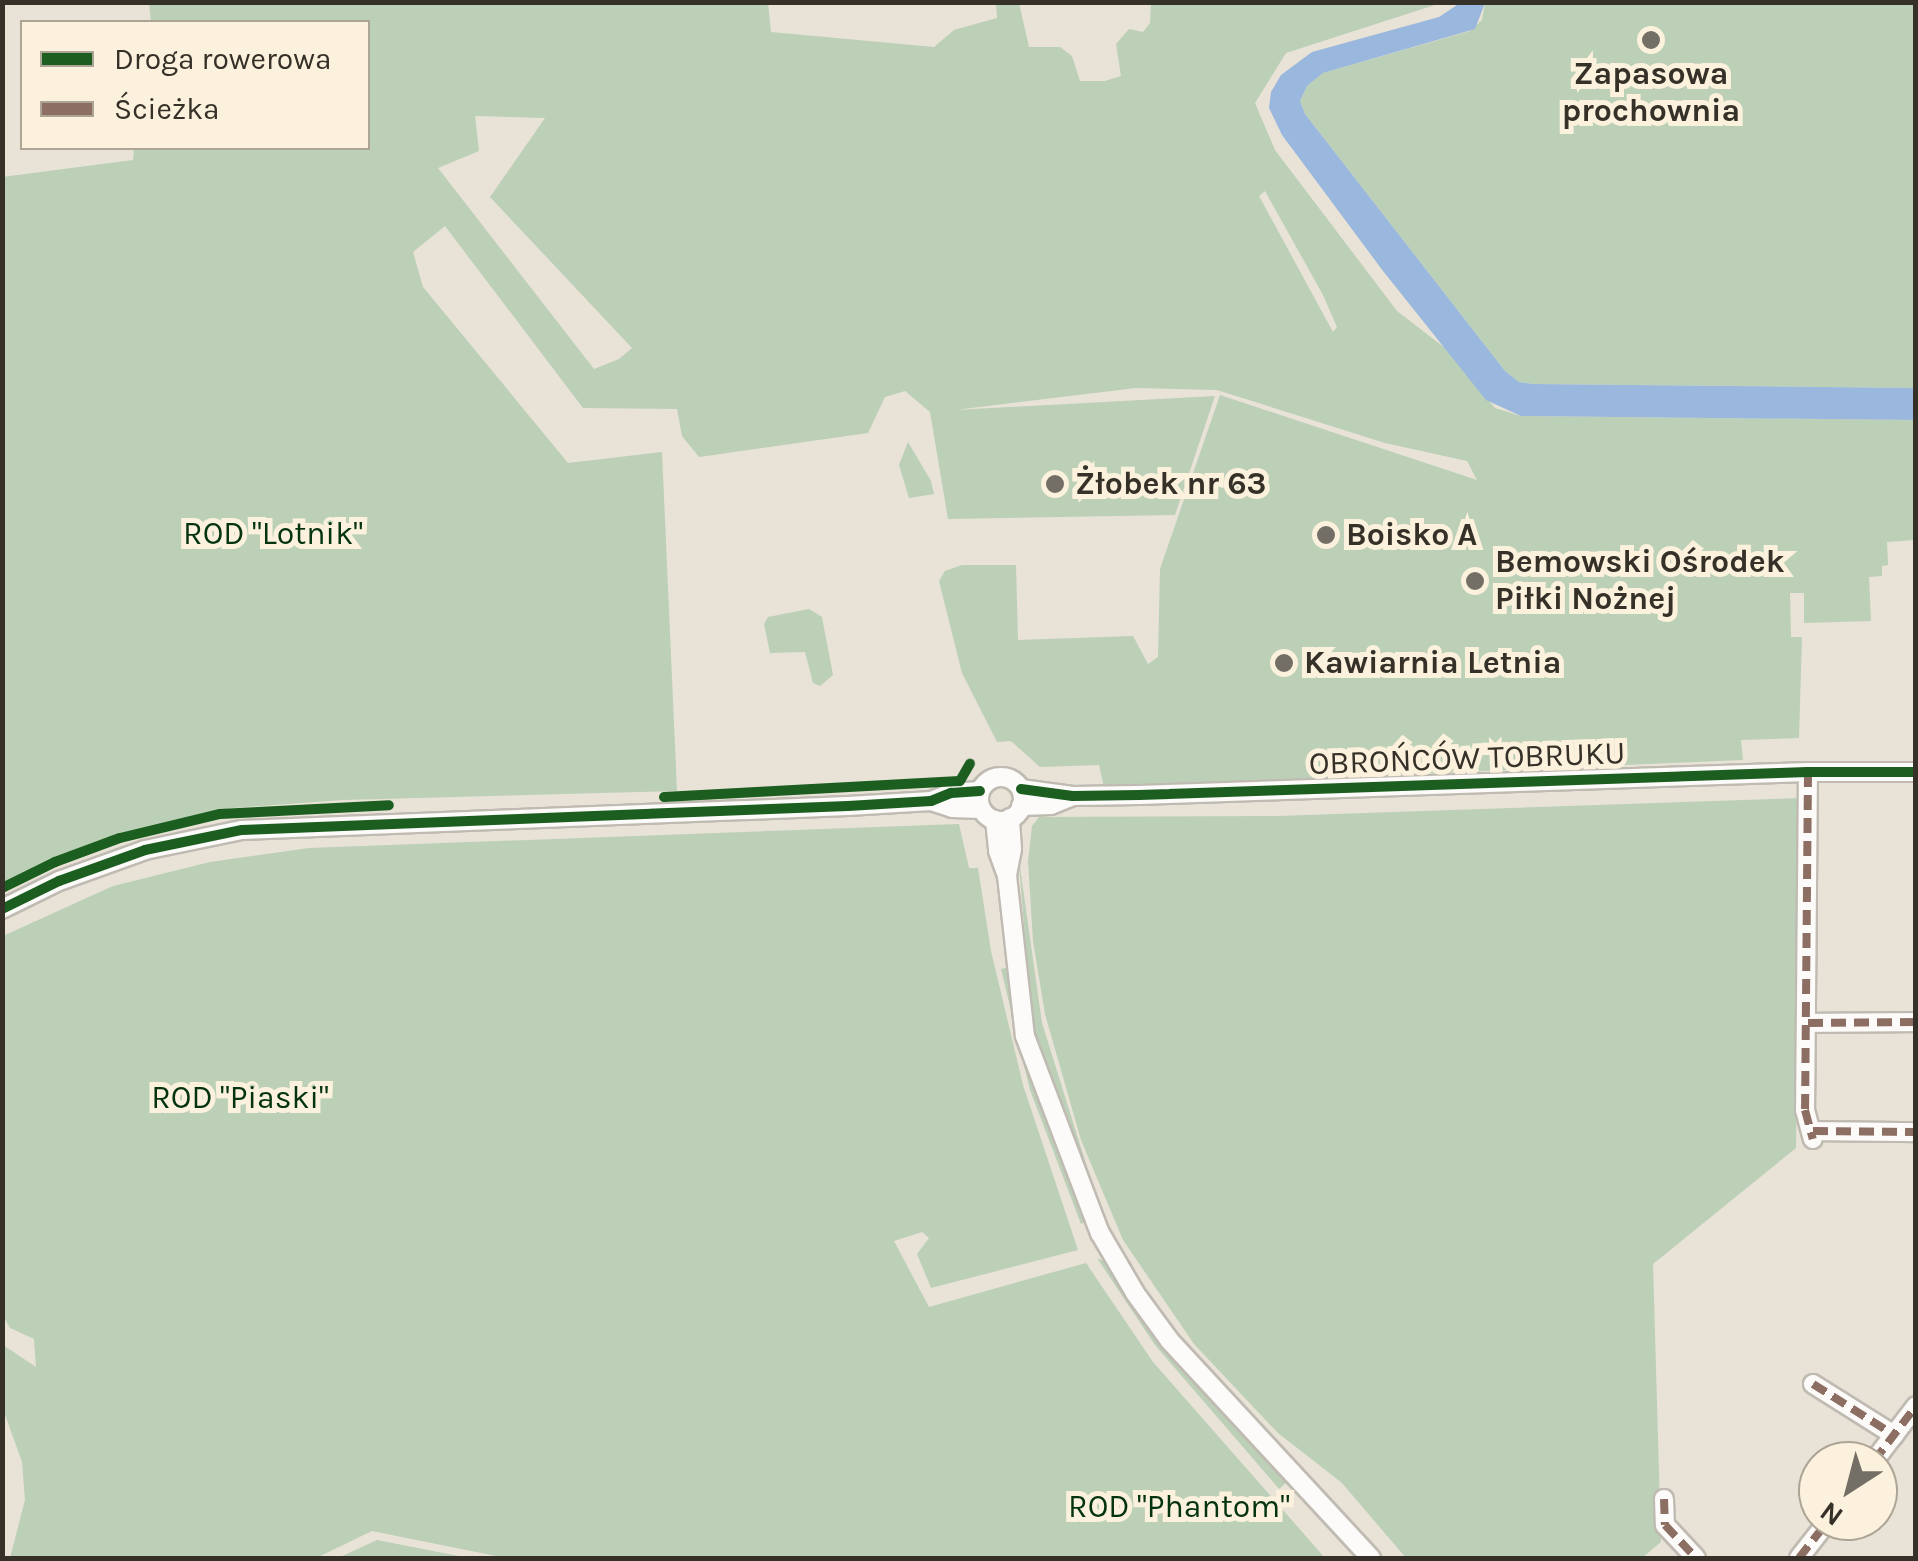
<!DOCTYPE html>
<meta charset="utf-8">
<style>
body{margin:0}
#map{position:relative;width:1918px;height:1561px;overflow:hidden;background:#e8e2d7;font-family:Karla,sans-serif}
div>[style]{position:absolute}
.green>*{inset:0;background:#bbd0b6}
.water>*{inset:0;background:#9ab7dd}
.roads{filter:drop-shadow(2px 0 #c0bbb2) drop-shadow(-2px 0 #c0bbb2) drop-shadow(0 2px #c0bbb2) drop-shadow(0 -2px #c0bbb2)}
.minor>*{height:18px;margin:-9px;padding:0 9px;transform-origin:9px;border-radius:9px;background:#fcfbf9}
.minor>.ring{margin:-9px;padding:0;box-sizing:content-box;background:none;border:18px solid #fcfbf9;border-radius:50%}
.quiet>*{height:8px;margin-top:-4px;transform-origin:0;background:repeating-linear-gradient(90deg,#8d6e63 0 15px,transparent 0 23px)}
.cycleway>*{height:10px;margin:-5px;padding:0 5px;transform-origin:5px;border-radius:5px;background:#1b5e20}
.dots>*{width:28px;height:28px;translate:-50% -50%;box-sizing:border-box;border:5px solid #fcf1dd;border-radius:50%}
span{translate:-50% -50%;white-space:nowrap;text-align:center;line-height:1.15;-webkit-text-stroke:10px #fcf1dd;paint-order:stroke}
.poi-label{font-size:32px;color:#353129;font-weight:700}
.left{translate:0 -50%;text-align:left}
.park-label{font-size:32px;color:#03330f}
.street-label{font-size:32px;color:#353129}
.frame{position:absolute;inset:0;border:5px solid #353129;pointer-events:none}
.legend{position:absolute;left:20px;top:20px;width:350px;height:130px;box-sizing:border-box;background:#fcf1dd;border:2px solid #aca495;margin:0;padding:12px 18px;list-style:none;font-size:30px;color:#353129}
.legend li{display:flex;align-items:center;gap:20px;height:50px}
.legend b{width:50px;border:2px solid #aca495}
.north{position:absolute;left:1798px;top:1441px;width:100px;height:100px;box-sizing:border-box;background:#fcf1dd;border:2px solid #aca495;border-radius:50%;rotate:216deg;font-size:28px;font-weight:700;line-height:40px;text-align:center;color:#353129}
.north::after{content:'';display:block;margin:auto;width:35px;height:45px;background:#746f66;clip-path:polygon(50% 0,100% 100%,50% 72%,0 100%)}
</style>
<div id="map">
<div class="green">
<i style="clip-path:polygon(evenodd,149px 3px,768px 3px,771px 32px,934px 47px,954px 30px,997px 18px,996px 3px,1019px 3px,1029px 47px,1060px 47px,1072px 56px,1080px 81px,1105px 81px,1121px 76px,1116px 44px,1129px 29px,1143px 32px,1150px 23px,1151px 3px,1441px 3px,1286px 53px,1255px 103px,1275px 150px,1397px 311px,1445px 348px,1495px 408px,1521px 416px,1915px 420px,1915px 540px,1887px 542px,1888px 565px,1882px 566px,1882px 576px,1869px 577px,1871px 621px,1804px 623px,1804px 593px,1790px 593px,1791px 637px,1802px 637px,1799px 738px,1741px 740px,1743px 760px,1104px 787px,1099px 765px,1040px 767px,1011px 741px,997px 742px,962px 673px,939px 581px,945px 571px,962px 565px,1016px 565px,1018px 640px,1133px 636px,1148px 664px,1158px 657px,1160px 569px,1220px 395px,1477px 480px,1467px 461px,1385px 443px,1217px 390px,1136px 388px,955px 410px,1215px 396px,1175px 515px,948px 519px,930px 412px,905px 391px,885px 397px,868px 433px,699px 457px,682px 436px,677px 409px,583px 408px,445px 226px,413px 252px,423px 287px,568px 463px,662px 452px,677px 791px,343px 800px,232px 808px,106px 838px,3px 883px,2px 177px,133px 160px,134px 148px,368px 148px,368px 22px,151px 22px,149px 3px,475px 116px,545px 118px,490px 197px,632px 348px,619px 359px,594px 369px,438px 168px,479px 151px,475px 116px,149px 3px,1265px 191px,1323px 295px,1337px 327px,1333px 332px,1259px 196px,1265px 191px)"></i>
<i style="clip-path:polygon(1485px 3px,1915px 3px,1915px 388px,1534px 384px,1519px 382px,1505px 371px,1305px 114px,1300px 101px,1307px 86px,1323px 73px,1470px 31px,1482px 20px)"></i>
<i style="clip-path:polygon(908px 442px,931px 481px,934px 494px,909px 498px,899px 465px)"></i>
<i style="clip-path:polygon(809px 609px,822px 617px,833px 675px,820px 686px,813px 683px,805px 652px,770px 653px,764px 624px,768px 617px)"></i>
<i style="clip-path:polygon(1801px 798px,1796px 1148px,1653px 1264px,1661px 1542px,1642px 1558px,1406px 1558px,1342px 1483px,1278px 1433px,1194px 1344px,1123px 1240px,1081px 1140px,1045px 1014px,1033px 941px,1028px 861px,1032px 826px,1039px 817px,1277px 816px)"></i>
<i style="clip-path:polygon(959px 824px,969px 868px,978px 868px,991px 951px,1023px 1085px,1078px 1250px,931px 1288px,917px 1254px,929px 1238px,922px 1232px,894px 1241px,929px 1307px,1086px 1263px,1153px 1362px,1325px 1558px,506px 1558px,372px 1531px,316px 1558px,10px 1558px,25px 1500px,22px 1462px,3px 1409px,3px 1345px,36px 1367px,34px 1339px,10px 1328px,3px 1316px,3px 936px,113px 886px,210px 862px,309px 848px)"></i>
<i style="clip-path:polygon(1018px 853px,1042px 1023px,1102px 1215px,1033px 1033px)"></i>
<i style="clip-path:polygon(1009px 967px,1021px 1051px,1087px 1221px,1081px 1224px,1030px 1090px,1001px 969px)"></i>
<i style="clip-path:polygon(1097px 1258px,1109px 1264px,1167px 1350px,1290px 1479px,1279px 1489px,1155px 1345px)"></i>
<i style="clip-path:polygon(377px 1540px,469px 1558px,338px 1558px)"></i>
</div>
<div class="water">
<i style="clip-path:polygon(1460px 3px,1485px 3px,1475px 29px,1323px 73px,1307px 86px,1300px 101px,1305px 114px,1505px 371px,1519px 382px,1534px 384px,1915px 388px,1915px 420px,1521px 416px,1486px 400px,1383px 271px,1282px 135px,1269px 108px,1271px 92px,1281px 75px,1312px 52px,1439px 17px)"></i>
</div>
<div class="roads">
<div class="minor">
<i style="left:1808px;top:772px;width:338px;rotate:90.5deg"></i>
<i style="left:1805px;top:1110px;width:30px;rotate:75deg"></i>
<i class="ring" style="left:979px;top:777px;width:26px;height:26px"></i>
<i style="left:1021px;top:789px;width:52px;rotate:7.7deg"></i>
<i style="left:1073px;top:796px;width:66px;rotate:-0.9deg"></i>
<i style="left:1139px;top:795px;width:669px;rotate:-1.97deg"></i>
<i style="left:1808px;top:772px;width:108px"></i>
<i style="left:931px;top:801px;width:22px;rotate:18deg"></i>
<i style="left:952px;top:808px;width:29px;rotate:2deg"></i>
<i style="left:1021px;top:806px;width:30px;rotate:-2deg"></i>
<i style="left:1051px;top:805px;width:24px;rotate:-22deg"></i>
<i style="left:995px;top:820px;width:31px;rotate:84deg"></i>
<i style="left:998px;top:851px;width:27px;rotate:70deg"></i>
<i style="left:1007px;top:876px;width:161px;rotate:83.6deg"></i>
<i style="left:1025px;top:1036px;width:211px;rotate:69.2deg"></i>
<i style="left:1100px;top:1233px;width:69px;rotate:59.7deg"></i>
<i style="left:1135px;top:1293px;width:59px;rotate:53.9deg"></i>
<i style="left:1170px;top:1341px;width:296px;rotate:47.2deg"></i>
<i style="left:1007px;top:875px;width:26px;rotate:-79deg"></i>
<i style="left:1012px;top:849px;width:31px;rotate:-94deg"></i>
<i style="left:2px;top:909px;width:64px;rotate:-26.2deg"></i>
<i style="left:59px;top:881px;width:91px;rotate:-19.8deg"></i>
<i style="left:145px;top:850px;width:99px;rotate:-11.7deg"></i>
<i style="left:242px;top:830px;width:606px;rotate:-2.27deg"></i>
<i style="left:848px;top:806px;width:83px;rotate:-3.4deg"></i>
<i style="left:931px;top:801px;width:22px;rotate:-22deg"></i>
<i style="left:951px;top:793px;width:29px;rotate:-4deg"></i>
<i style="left:1808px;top:1023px;width:108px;rotate:-0.5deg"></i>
<i style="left:1813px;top:1131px;width:103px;rotate:0.6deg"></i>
<i style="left:1813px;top:1384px;width:96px;rotate:32.2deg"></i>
<i style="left:1874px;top:1461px;width:69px;rotate:-52.6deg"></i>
<i style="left:1664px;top:1499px;width:26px;rotate:88deg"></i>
<i style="left:1665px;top:1525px;width:45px;rotate:46.8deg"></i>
<i style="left:1799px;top:1558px;width:47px;rotate:-51.9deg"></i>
</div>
</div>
<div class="quiet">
<i style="left:1808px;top:772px;width:338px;rotate:90.5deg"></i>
<i style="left:1805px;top:1110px;width:30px;rotate:75deg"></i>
<i style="left:1808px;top:1023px;width:108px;rotate:-0.5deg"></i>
<i style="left:1813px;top:1131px;width:103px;rotate:0.6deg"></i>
<i style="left:1813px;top:1384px;width:96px;rotate:32.2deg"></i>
<i style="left:1874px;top:1461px;width:69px;rotate:-52.6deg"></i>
<i style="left:1664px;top:1499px;width:26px;rotate:88deg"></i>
<i style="left:1665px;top:1525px;width:45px;rotate:46.8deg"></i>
<i style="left:1799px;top:1558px;width:47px;rotate:-51.9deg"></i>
</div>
<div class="cycleway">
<i style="left:1021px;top:789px;width:52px;rotate:7.7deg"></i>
<i style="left:1073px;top:796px;width:66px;rotate:-0.9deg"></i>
<i style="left:1139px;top:795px;width:669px;rotate:-1.97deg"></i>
<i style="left:1808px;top:772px;width:108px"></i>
<i style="left:664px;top:797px;width:296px;rotate:-3.1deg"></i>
<i style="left:960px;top:781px;width:20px;rotate:-60deg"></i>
<i style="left:2px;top:888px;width:59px;rotate:-26.1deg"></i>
<i style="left:55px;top:862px;width:69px;rotate:-20.3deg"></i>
<i style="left:120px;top:838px;width:103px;rotate:-13.5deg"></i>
<i style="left:220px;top:814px;width:169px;rotate:-3deg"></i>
<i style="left:2px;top:909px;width:64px;rotate:-26.2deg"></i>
<i style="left:59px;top:881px;width:91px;rotate:-19.8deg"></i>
<i style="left:145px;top:850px;width:99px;rotate:-11.7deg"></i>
<i style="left:242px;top:830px;width:606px;rotate:-2.27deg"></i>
<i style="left:848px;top:806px;width:83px;rotate:-3.4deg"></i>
<i style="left:931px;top:801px;width:22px;rotate:-22deg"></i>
<i style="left:951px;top:793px;width:29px;rotate:-4deg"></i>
</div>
<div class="dots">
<i style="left:1651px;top:40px;background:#746f66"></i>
<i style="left:1055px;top:484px;background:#746f66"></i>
<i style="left:1326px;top:535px;background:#746f66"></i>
<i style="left:1475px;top:581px;background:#746f66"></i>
<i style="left:1284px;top:663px;background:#746f66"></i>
</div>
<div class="poi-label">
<span style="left:1651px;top:93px">Zapasowa<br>prochownia</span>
<span class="left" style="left:1075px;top:484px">Żłobek nr 63</span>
<span class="left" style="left:1346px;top:535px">Boisko A</span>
<span class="left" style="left:1495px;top:581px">Bemowski Ośrodek<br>Piłki Nożnej</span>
<span class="left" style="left:1304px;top:663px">Kawiarnia Letnia</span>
</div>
<div class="park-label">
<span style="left:273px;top:534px">ROD "Lotnik"</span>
<span style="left:240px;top:1098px">ROD "Piaski"</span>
<span style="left:1179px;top:1507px">ROD "Phantom"</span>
</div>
<div class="street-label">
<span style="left:1467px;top:759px;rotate:-2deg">OBROŃCÓW TOBRUKU</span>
</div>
<div class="frame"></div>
<ul class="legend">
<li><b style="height:12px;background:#1b5e20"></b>Droga rowerowa</li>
<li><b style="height:12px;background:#8d6e63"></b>Ścieżka</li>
</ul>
<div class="north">N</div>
</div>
